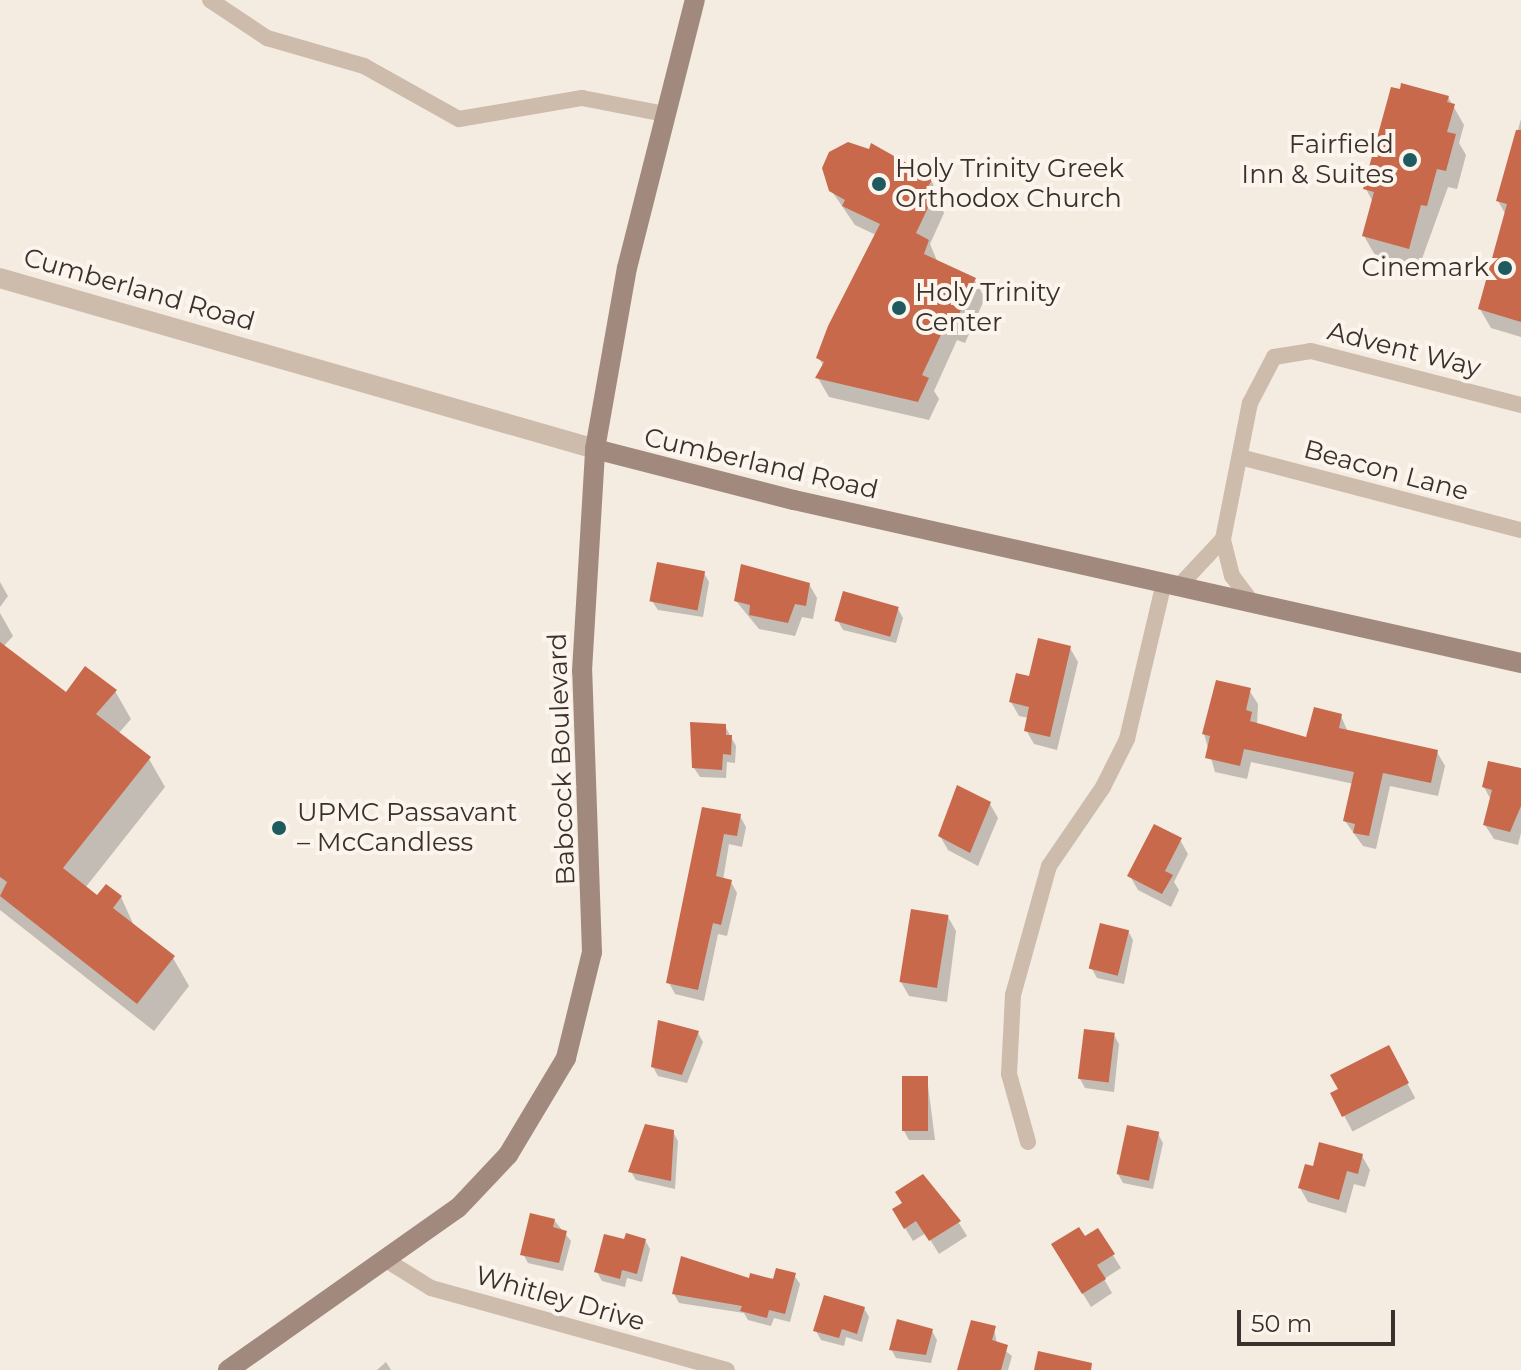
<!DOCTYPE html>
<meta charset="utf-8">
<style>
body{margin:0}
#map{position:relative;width:1521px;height:1370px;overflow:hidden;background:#f4ebe1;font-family:Montserrat,sans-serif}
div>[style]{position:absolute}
.shadow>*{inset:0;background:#0003;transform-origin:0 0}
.building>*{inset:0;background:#c8694b;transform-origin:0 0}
.minor>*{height:16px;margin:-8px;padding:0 8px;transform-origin:8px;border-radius:8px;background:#cdbbac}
.tertiary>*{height:20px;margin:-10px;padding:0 10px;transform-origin:10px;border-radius:10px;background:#cdbbac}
.secondary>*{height:20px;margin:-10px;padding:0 10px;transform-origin:10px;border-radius:10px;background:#a18a7d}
.dots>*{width:22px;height:22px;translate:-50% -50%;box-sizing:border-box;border:4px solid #fbf5ee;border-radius:50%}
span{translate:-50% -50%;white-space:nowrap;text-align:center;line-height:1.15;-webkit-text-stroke:8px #fbf5ee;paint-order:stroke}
.poi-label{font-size:26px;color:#3b302b}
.right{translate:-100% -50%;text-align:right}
.left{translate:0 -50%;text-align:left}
.street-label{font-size:26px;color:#3b302b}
.scale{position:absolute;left:1237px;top:1310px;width:158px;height:36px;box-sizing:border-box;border:4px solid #3b302b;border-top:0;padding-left:10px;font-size:24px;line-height:28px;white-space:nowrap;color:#3b302b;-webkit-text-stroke:6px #fbf5ee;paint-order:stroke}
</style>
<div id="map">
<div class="shadow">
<i style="clip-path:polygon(1448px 97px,1464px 125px,1459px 143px,1466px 155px,1457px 189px,1448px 187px,1419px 267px,1375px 255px,1364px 236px,1373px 202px,1366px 189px)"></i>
<i style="clip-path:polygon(1521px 119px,1521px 337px,1491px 328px,1480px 309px,1506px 215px,1498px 201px)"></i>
<i style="clip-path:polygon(931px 179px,944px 213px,930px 244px,938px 263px,974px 279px,985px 298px,965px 343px,957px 340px,934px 391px,939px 399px,929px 420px,829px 397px,818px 378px,824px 367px,819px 358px,876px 235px,855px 225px,831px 190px)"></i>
<i style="clip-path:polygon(704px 573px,709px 582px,703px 617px,658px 610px,652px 601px)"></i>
<i style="clip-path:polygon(0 582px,8px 596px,0 607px)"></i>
<i style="clip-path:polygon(809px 584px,817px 598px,813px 619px,802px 617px,795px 636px,759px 629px,736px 601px)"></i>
<i style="clip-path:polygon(898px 609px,903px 618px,896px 643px,843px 630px,838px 621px)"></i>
<i style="clip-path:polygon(0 613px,13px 636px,3px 647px,66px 695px,115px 691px,131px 719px,118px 734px,149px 759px,165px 787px,85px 888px,98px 898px,121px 897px,135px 928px,173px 958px,189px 986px,154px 1031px,0 910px)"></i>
<i style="clip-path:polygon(1070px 648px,1078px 662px,1057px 750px,1034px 744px,1026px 730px,1029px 718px,1019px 716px,1011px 702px,1030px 679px)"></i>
<i style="clip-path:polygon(1249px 690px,1258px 704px,1257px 725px,1307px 739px,1341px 716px,1348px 732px,1437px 752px,1445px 766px,1438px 796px,1390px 786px,1376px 849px,1363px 846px,1345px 821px,1354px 784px,1251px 762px,1247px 779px,1215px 772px,1204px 734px)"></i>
<i style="clip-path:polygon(725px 726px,736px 746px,735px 763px,727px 762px,726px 778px,700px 777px,694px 768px)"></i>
<i style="clip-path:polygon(1521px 771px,1521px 833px,1518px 845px,1494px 839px,1485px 825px,1491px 800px,1484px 787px)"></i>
<i style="clip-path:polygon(990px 804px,998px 818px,978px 866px,948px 850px,940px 836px)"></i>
<i style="clip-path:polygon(703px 809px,740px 816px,746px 827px,742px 847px,729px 844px,723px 880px,731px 882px,737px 893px,727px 936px,718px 934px,704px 1001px,675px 994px,669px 983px)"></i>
<i style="clip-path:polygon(1180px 840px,1188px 854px,1174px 882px,1179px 890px,1171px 907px,1138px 890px,1130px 876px)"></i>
<i style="clip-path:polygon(948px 917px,956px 931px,947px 1002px,909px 996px,901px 982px)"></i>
<i style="clip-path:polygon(1128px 931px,1133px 940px,1124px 984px,1097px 978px,1092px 969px)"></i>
<i style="clip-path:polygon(698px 1033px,703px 1042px,687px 1083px,658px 1076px,653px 1067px)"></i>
<i style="clip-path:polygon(1114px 1035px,1119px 1044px,1114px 1092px,1085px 1088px,1080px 1079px)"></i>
<i style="left:1396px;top:1062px;width:41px;height:71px;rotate:62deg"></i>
<i style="clip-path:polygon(927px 1078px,935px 1140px,909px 1140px,904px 1131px)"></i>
<i style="clip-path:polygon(673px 1132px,678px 1141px,675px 1189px,636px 1180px,631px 1172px,635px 1151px)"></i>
<i style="clip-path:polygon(1158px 1134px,1163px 1143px,1153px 1189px,1123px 1183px,1118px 1174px)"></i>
<i style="clip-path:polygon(1362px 1156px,1370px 1170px,1365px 1187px,1354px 1184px,1346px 1213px,1308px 1202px,1300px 1188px,1314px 1169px)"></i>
<i style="clip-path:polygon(944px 1199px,967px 1236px,939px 1254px,926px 1233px,913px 1241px,894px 1210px)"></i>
<i style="clip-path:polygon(554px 1220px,571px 1241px,563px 1271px,528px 1263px,523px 1254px)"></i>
<i style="clip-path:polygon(1084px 1239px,1113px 1255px,1121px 1268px,1104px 1279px,1112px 1293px,1091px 1307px,1061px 1258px)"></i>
<i style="clip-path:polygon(645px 1240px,650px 1249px,642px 1282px,627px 1278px,625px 1287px,602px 1281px,597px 1272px,626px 1241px)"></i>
<i style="clip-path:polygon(794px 1275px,800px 1284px,790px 1322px,774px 1318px,771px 1326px,748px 1320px,744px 1313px,679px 1303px,674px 1294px)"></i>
<i style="clip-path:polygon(864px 1308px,869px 1317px,862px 1342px,846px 1337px,844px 1346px,821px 1340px,816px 1331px)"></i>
<i style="clip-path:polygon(994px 1328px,997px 1344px,1012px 1356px,1008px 1370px,960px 1370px)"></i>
<i style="clip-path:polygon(932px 1331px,937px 1340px,931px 1363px,896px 1358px,891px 1349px)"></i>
<i style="clip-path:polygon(386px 1362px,391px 1370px,377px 1370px)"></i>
</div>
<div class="building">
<i style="clip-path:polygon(1401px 83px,1449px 96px,1447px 102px,1455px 104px,1447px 132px,1456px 134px,1446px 171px,1437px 169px,1427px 206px,1421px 205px,1409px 249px,1362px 236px,1374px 192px,1363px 189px,1391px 87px,1400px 89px)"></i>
<i style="clip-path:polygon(1516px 130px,1521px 130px,1521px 322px,1478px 309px,1507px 204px,1496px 201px)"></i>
<i style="clip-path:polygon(848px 142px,869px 149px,871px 143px,933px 178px,926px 190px,935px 193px,916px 233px,929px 240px,924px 254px,976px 278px,954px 325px,947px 322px,922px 375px,929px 378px,918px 402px,815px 378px,824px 362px,816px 358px,828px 326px,880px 224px,842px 206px,845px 200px,829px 191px,822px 168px,829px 152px)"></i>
<i style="left:657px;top:562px;width:49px;height:40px;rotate:11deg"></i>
<i style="clip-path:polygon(741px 564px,810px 583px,806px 606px,795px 604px,788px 623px,749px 615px,750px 605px,734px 601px)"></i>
<i style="left:843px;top:591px;width:58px;height:31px;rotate:16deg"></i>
<i style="clip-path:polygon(1038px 638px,1071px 646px,1050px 737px,1024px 731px,1029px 707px,1009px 702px,1016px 673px,1029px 676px)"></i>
<i style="clip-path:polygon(0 642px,66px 692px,85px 666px,117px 690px,96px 714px,151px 757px,63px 868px,97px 895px,106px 884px,122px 896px,113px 908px,175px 956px,137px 1004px,0 896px,7px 882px,0 877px)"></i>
<i style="clip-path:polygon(1216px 680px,1251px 688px,1246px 710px,1252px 712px,1250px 721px,1306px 737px,1314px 707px,1342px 714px,1339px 728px,1438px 750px,1431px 783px,1383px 773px,1369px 836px,1353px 833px,1355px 824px,1343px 821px,1354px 772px,1244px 749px,1240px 766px,1205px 758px,1210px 736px,1202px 734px)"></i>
<i style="clip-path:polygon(690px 722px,726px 724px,726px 735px,732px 735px,731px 755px,723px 754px,722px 770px,692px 768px)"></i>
<i style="clip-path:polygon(1488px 761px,1521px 768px,1521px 806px,1510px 832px,1483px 825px,1492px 790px,1482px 787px)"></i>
<i style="clip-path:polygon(957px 785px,991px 802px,970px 853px,938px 836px)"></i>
<i style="clip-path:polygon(702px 807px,741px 814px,737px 836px,724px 834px,716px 876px,732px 880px,721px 925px,713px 923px,698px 990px,666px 983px)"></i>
<i style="clip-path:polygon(1154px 824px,1182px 838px,1165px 871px,1173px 875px,1162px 894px,1127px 876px)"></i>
<i style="left:911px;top:909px;width:38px;height:74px;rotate:9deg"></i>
<i style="left:1100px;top:923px;width:30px;height:47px;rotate:14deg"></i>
<i style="clip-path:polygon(658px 1020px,699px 1031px,682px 1075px,651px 1067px)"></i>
<i style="left:1084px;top:1029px;width:31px;height:50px;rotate:7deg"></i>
<i style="clip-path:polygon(1389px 1045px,1409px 1083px,1342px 1117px,1330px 1093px,1338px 1089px,1330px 1075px)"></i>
<i style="left:902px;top:1076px;width:26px;height:55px"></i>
<i style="clip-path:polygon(645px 1124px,674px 1130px,671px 1181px,628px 1172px)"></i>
<i style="left:1127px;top:1125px;width:33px;height:50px;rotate:12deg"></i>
<i style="clip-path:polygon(1319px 1142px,1363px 1154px,1358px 1174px,1347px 1171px,1339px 1200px,1298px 1188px,1305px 1164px,1313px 1166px)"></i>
<i style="clip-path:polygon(923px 1174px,961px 1221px,929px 1241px,916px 1221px,904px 1229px,892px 1209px,902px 1203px,895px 1192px)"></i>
<i style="clip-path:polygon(530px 1213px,555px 1219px,553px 1227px,567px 1231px,559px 1263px,520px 1255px)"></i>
<i style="clip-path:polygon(1079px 1227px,1085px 1236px,1098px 1228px,1115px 1254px,1097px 1265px,1106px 1279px,1082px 1294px,1051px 1244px)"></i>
<i style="clip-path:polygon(626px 1233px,646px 1239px,637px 1274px,622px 1270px,620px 1279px,594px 1272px,604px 1234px,624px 1239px)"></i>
<i style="clip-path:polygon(681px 1256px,749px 1278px,750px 1273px,773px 1279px,776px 1268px,796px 1273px,785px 1314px,769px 1310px,767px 1318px,740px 1311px,742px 1306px,672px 1294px)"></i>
<i style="clip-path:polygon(824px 1295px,865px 1307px,857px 1334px,842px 1329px,839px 1338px,813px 1331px)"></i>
<i style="clip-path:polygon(897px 1319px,933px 1329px,926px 1355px,889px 1350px)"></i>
<i style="clip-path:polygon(971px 1320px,996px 1326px,992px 1340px,1008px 1345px,1001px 1370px,957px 1370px)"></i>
<i style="clip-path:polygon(1038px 1351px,1092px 1363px,1091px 1370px,1034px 1370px)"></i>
</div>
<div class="minor">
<i style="left:210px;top:0;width:69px;rotate:33.7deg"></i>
<i style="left:267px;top:38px;width:101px;rotate:16.1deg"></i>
<i style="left:364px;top:66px;width:109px;rotate:29.2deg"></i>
<i style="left:459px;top:119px;width:125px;rotate:-9.7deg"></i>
<i style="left:582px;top:98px;width:85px;rotate:10.9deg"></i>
<i style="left:1240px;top:457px;width:290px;rotate:14.6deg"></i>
<i style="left:1180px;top:585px;width:63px;rotate:-46.9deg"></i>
<i style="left:1251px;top:601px;width:31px;rotate:-127deg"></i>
<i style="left:1232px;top:576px;width:38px;rotate:-104deg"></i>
<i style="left:1223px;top:539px;width:139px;rotate:-78.8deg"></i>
<i style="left:1250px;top:403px;width:52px;rotate:-62.4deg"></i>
<i style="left:1274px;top:357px;width:37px;rotate:-9deg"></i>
<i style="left:1311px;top:351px;width:217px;rotate:14.4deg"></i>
<i style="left:1028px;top:1142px;width:71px;rotate:-105.6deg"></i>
<i style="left:1009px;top:1074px;width:79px;rotate:-87.1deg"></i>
<i style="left:1013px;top:995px;width:134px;rotate:-74.4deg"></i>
<i style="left:1049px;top:866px;width:96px;rotate:-55.6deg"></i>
<i style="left:1103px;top:787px;width:54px;rotate:-63.4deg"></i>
<i style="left:1127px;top:739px;width:161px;rotate:-76.7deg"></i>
<i style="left:386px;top:1260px;width:53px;rotate:31.9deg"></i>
<i style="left:431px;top:1288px;width:307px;rotate:15.5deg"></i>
</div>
<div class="tertiary">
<i style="left:0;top:278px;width:619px;rotate:16.03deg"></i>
</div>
<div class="secondary">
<i style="left:595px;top:449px;width:205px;rotate:14.4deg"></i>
<i style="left:794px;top:500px;width:745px;rotate:12.64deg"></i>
<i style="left:228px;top:1370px;width:281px;rotate:-35.2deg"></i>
<i style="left:458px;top:1208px;width:73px;rotate:-46.7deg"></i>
<i style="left:508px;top:1155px;width:113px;rotate:-59.1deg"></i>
<i style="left:566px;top:1058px;width:109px;rotate:-76.2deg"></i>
<i style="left:592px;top:952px;width:281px;rotate:-92deg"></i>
<i style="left:582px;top:671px;width:222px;rotate:-86.6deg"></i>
<i style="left:595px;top:449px;width:184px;rotate:-80deg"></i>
<i style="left:627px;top:268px;width:276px;rotate:-75.8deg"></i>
</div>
<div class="dots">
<i style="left:1410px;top:160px;background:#1f5a5e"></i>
<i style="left:879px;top:184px;background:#1f5a5e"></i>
<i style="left:1505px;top:268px;background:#1f5a5e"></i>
<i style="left:899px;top:308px;background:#1f5a5e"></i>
<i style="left:279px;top:828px;background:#1f5a5e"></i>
</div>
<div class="poi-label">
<span class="right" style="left:1394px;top:160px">Fairfield<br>Inn &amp; Suites</span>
<span class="left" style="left:895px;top:184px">Holy Trinity Greek<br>Orthodox Church</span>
<span class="right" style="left:1489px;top:268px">Cinemark</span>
<span class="left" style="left:915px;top:308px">Holy Trinity<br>Center</span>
<span class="left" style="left:297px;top:828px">UPMC Passavant<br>– McCandless</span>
</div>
<div class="street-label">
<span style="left:139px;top:290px;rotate:16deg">Cumberland Road</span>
<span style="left:1404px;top:350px;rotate:14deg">Advent Way</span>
<span style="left:761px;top:464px;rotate:13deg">Cumberland Road</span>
<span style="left:1386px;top:471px;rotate:15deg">Beacon Lane</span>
<span style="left:562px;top:759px;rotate:-92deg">Babcock Boulevard</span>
<span style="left:560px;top:1299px;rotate:16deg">Whitley Drive</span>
</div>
<div class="scale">50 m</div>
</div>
